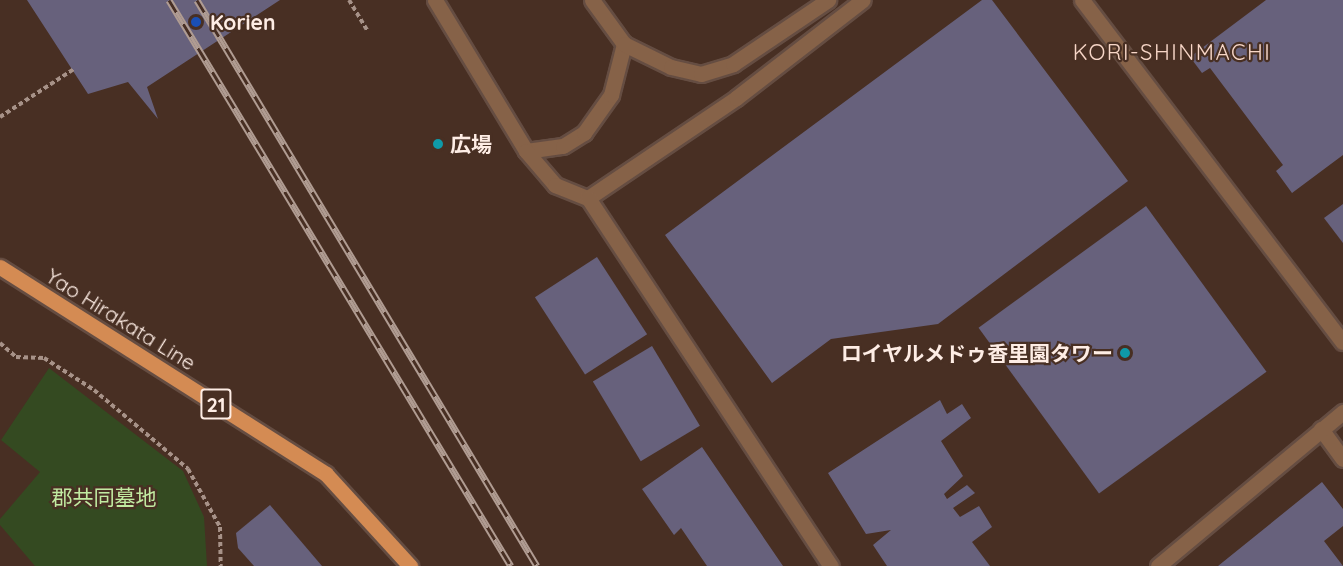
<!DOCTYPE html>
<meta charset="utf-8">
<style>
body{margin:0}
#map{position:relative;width:1343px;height:566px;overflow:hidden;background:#482f23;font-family:Quicksand,"Noto Sans JP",sans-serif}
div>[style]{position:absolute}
.green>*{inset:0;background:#344a21}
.building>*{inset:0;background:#67617c;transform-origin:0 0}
.path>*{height:4px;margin-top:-2px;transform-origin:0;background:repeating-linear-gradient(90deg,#a79288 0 4.5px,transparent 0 7.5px)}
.roads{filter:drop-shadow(2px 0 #654d42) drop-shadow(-2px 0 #654d42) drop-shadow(0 2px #654d42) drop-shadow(0 -2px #654d42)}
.service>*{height:15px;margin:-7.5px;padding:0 7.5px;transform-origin:7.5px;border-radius:7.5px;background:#866248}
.minor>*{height:15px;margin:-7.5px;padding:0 7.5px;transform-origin:7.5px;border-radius:7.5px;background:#866248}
.tertiary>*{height:15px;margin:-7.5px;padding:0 7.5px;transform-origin:7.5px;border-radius:7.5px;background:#866248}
.primary>*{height:15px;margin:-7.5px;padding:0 7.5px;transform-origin:7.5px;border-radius:7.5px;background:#d48b53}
.rail>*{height:7px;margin-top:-3.5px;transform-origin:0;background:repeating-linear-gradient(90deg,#482f23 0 14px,#b09c92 0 28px);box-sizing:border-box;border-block:2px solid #b09c92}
.dots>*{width:16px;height:16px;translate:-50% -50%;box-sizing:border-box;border:3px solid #482f23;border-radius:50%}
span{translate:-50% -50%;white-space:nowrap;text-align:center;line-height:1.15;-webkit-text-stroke:4.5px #482f23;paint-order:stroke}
.shield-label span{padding:2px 4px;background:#482f23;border:2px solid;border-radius:4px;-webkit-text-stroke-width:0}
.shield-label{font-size:20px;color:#feede5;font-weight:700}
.poi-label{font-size:21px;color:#feede5;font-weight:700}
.left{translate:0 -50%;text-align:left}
.right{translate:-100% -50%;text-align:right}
.street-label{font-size:21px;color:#feede5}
.park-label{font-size:21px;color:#c1eaa1}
.neighbourhood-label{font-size:22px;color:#f7d6c7;letter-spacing:1.5px}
</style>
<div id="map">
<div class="green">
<i style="clip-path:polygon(49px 368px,183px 471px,204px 517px,207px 566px,35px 566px,0 525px,0 519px,40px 472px,1px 440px)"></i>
</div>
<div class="building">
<i style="clip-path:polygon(27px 0,280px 0,147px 87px,158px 119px,128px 82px,88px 94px)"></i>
<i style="clip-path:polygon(982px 0,992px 0,1128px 181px,938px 324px,831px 339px,772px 383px,665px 235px)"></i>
<i style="clip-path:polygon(1266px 0,1343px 0,1343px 155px,1292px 193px,1276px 171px,1283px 165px,1210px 68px,1202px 73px,1190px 57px)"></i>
<i style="clip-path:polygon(1343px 204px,1343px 243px,1324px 218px)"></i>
<i style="left:1146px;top:206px;width:205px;height:207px;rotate:54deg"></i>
<i style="left:597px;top:257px;width:92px;height:74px;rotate:57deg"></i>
<i style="left:652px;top:346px;width:93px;height:69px;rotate:59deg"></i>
<i style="clip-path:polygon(940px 400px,947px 414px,962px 404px,971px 418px,941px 441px,963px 476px,944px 494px,947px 499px,967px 485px,975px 493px,953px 508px,960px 517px,979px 506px,992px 527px,972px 542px,990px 566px,887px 566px,873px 545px,891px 530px,866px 534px,828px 473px)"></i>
<i style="clip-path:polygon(702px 447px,783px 566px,707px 566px,681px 528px,674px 535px,642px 489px)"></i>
<i style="clip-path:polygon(1322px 482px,1343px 509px,1343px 526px,1324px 541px,1343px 566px,1218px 566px)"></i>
<i style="clip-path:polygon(270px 505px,322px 566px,254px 566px,238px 548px,236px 533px)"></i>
</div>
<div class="path">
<i style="left:349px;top:0;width:35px;rotate:59deg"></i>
<i style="left:0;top:117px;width:88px;rotate:-33deg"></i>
<i style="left:0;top:343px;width:21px;rotate:41deg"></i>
<i style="left:16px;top:357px;width:28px;rotate:2deg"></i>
<i style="left:44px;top:358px;width:59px;rotate:32.6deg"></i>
<i style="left:94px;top:390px;width:123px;rotate:40deg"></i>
<i style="left:188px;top:469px;width:66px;rotate:61.1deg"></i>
<i style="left:220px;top:527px;width:39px;rotate:89deg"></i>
</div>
<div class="roads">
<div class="service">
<i style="left:526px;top:151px;width:37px;rotate:-8deg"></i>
<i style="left:563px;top:146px;width:25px;rotate:-32deg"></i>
<i style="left:584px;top:133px;width:47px;rotate:-54.6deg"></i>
<i style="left:611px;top:95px;width:53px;rotate:-75.7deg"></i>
</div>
<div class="minor">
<i style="left:435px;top:0;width:176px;rotate:58.9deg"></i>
<i style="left:526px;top:151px;width:45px;rotate:49.5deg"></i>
<i style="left:555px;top:185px;width:35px;rotate:22deg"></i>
<i style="left:588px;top:198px;width:179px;rotate:-34deg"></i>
<i style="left:736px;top:98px;width:160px;rotate:-37.7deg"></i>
<i style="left:592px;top:0;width:54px;rotate:54deg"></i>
<i style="left:624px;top:44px;width:52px;rotate:26.1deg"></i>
<i style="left:671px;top:67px;width:31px;rotate:13deg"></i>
<i style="left:701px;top:74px;width:34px;rotate:-17deg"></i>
<i style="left:733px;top:64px;width:115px;rotate:-34deg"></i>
<i style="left:588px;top:198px;width:441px;rotate:56.6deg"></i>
<i style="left:1321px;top:429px;width:37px;rotate:54deg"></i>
<i style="left:1158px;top:566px;width:241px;rotate:-39.8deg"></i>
</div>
<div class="tertiary">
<i style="left:1082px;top:0;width:430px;rotate:52.7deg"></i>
</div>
<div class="primary">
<i style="left:0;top:267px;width:386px;rotate:32.4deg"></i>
<i style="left:326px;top:474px;width:125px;rotate:47.6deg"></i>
</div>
</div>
<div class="rail">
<i style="left:169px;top:0;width:661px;rotate:58.86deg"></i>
<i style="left:197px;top:0;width:660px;rotate:59.01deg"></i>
</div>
<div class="dots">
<i style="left:196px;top:22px;background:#1a4fb4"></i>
<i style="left:438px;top:144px;background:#0f9aa8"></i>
<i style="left:1125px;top:353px;background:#0f9aa8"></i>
</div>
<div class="shield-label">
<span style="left:216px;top:404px">21</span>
</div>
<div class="poi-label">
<span class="left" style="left:210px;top:22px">Korien</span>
<span class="left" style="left:450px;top:144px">広場</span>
<span class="right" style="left:1113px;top:353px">ロイヤルメドゥ香里園タワー</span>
</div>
<div class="street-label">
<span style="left:121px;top:319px;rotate:32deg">Yao Hirakata Line</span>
</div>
<div class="park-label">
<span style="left:104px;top:497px">郡共同墓地</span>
</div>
<div class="neighbourhood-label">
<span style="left:1172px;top:53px">KORI-SHINMACHI</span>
</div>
</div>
